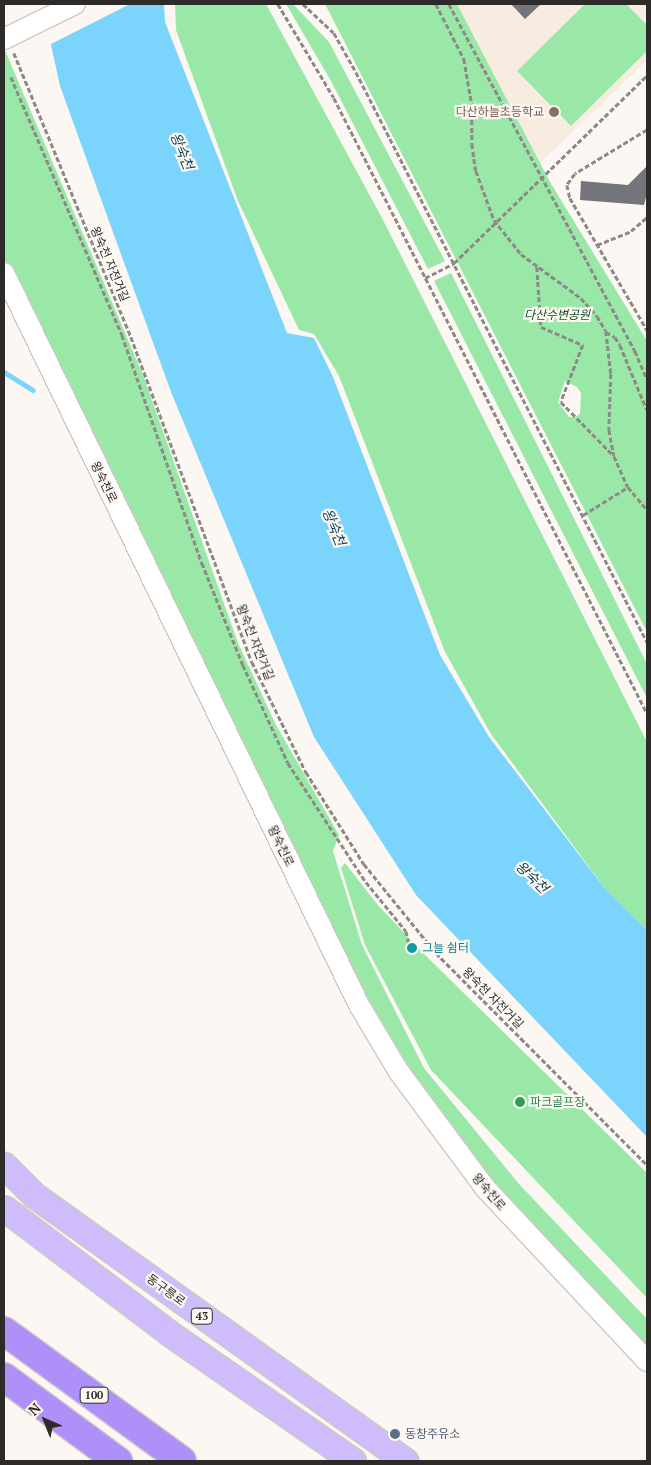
<!DOCTYPE html>
<meta charset="utf-8">
<style>
body{margin:0}
#map{position:relative;width:651px;height:1465px;overflow:hidden;background:#fcf7f2;font-family:"PT Serif","Noto Sans KR",serif}
div>[style]{position:absolute}
.built>*{inset:0;background:#f8ece1}
.green>*{inset:0;background:#9ae8a8}
.water>*{inset:0;background:#7ad4fc}
.pier>*{inset:0;background:#fcf7f2}
.stream>*{height:4.5px;margin:-2.25px;padding:0 2.25px;transform-origin:2.25px;border-radius:2.25px;background:#7ad4fc}
.building>*{inset:0;background:#74757b}
.path>*{height:2.5px;margin-top:-1.25px;transform-origin:0;background:repeating-linear-gradient(90deg,#8c8986 0 5px,transparent 0 7.5px)}
.roads{filter:drop-shadow(1px 0 #cec9c4) drop-shadow(-1px 0 #cec9c4) drop-shadow(0 1px #cec9c4) drop-shadow(0 -1px #cec9c4)}
.minor>*{height:20px;margin:-10px;padding:0 10px;transform-origin:10px;border-radius:10px;background:#fff}
.major>*{height:25px;margin:-12.5px;padding:0 12.5px;transform-origin:12.5px;border-radius:12.5px;background:#cebcfb}
.highway>*{height:28px;margin:-14px;padding:0 14px;transform-origin:14px;border-radius:14px;background:#ae90f8}
.bridges{filter:drop-shadow(1px 0 #cec9c4) drop-shadow(-1px 0 #cec9c4) drop-shadow(0 1px #cec9c4) drop-shadow(0 -1px #cec9c4)}
.minor-bridge>*{height:20px;margin:-10px;padding:0 10px;transform-origin:10px;border-radius:10px;background:#fff}
.dots>*{width:14px;height:14px;translate:-50% -50%;box-sizing:border-box;border:2px solid #fcf7f2;border-radius:50%}
span{translate:-50% -50%;white-space:nowrap;text-align:center;line-height:1.15;-webkit-text-stroke:4.5px #fcf7f2;paint-order:stroke}
.shield-label span{padding:1px 4px;background:#fcf7f2;border:1px solid;border-radius:4px;-webkit-text-stroke-width:0}
.shield-label{font-size:11px;color:#2d2b29;font-weight:700}
.education-label{font-size:12px;color:#785e54}
.right{translate:-100% -50%;text-align:right}
.street-label{font-size:12px;color:#2d2b29}
.park-label{font-size:12px;color:#135125;font-style:italic}
.culture-label{font-size:12px;color:#0d838f}
.left{translate:0 -50%;text-align:left}
.leisure-label{font-size:12px;color:#27864d}
.service-label{font-size:12px;color:#4e5e75}
.water-label{font-size:14px;color:#0e4358;font-style:italic}
.frame{position:absolute;inset:0;border:5px solid #2d2b29;pointer-events:none}
.north{position:absolute;left:20px;top:1395px;width:50px;height:50px;-webkit-text-stroke:4px #fcf7f2;paint-order:stroke;rotate:316deg;font-size:14px;font-weight:700;line-height:20px;text-align:center;color:#2d2b29}
.north::after{content:'';display:block;margin:auto;width:18px;height:22px;background:#2d2b29;clip-path:polygon(50% 0,100% 100%,50% 72%,0 100%)}
</style>
<div id="map">
<div class="built">
<i style="clip-path:polygon(457px 4px,647px 4px,647px 60px,540px 163px)"></i>
</div>
<div class="green">
<i style="clip-path:polygon(175px 4px,266px 4px,382px 218px,647px 742px,647px 930px,606px 890px,491px 734px,445px 652px,339px 376px,314px 334px,299px 330px,238px 201px,176px 30px)"></i>
<i style="clip-path:polygon(286px 4px,293px 4px,329px 42px,445px 261px,428px 269px,331px 81px)"></i>
<i style="clip-path:polygon(evenodd,325px 4px,457px 4px,550px 182px,647px 341px,647px 632px,325px 4px,565px 381px,577px 387px,581px 393px,580px 414px,575px 417px,569px 417px,558px 402px,565px 381px)"></i>
<i style="clip-path:polygon(585px 4px,626px 4px,647px 25px,647px 51px,571px 126px,517px 71px)"></i>
<i style="clip-path:polygon(4px 48px,143px 375px,238px 643px,276px 725px,339px 835px,333px 851px,362px 945px,424px 1068px,519px 1184px,647px 1319px,647px 1354px,496px 1194px,368px 1013px,4px 258px)"></i>
<i style="clip-path:polygon(451px 273px,647px 664px,647px 698px,434px 281px)"></i>
<i style="clip-path:polygon(345px 863px,377px 904px,421px 951px,647px 1173px,647px 1298px,431px 1070px,365px 945px,341px 868px)"></i>
</div>
<div class="water">
<i style="clip-path:polygon(42px 4px,164px 4px,165px 22px,287px 333px,314px 338px,333px 377px,440px 655px,489px 737px,606px 890px,647px 930px,647px 1137px,416px 895px,314px 737px,171px 392px,60px 86px)"></i>
</div>
<div class="pier">
<i style="clip-path:polygon(39px 4px,130px 4px,49px 45px)"></i>
</div>
<div class="stream">
<i style="left:4px;top:372px;width:34px;rotate:32deg"></i>
</div>
<div class="building">
<i style="clip-path:polygon(511px 4px,541px 4px,525px 19px)"></i>
<i style="clip-path:polygon(647px 166px,647px 193px,644px 205px,580px 200px,581px 181px,628px 185px)"></i>
</div>
<div class="path">
<i style="left:278px;top:4px;width:109px;rotate:59.2deg"></i>
<i style="left:334px;top:98px;width:690px;rotate:63.03deg"></i>
<i style="left:303px;top:4px;width:42px;rotate:43.1deg"></i>
<i style="left:334px;top:33px;width:45px;rotate:60.6deg"></i>
<i style="left:356px;top:72px;width:640px;rotate:62.95deg"></i>
<i style="left:436px;top:4px;width:62px;rotate:63deg"></i>
<i style="left:464px;top:59px;width:47px;rotate:80.1deg"></i>
<i style="left:472px;top:105px;width:39px;rotate:90deg"></i>
<i style="left:472px;top:144px;width:27px;rotate:82deg"></i>
<i style="left:476px;top:171px;width:52px;rotate:69.8deg"></i>
<i style="left:494px;top:220px;width:43px;rotate:51.5deg"></i>
<i style="left:521px;top:254px;width:74px;rotate:36.3deg"></i>
<i style="left:581px;top:298px;width:24px;rotate:48deg"></i>
<i style="left:597px;top:316px;width:17px;rotate:59deg"></i>
<i style="left:606px;top:331px;width:43px;rotate:83.4deg"></i>
<i style="left:611px;top:374px;width:56px;rotate:92deg"></i>
<i style="left:609px;top:430px;width:26px;rotate:79deg"></i>
<i style="left:614px;top:456px;width:34px;rotate:66deg"></i>
<i style="left:628px;top:487px;width:30px;rotate:50deg"></i>
<i style="left:449px;top:4px;width:394px;rotate:61.8deg"></i>
<i style="left:635px;top:351px;width:30px;rotate:67deg"></i>
<i style="left:14px;top:53px;width:307px;rotate:67.6deg"></i>
<i style="left:131px;top:337px;width:347px;rotate:69.6deg"></i>
<i style="left:252px;top:662px;width:123px;rotate:63.9deg"></i>
<i style="left:306px;top:772px;width:109px;rotate:57.8deg"></i>
<i style="left:364px;top:864px;width:114px;rotate:51deg"></i>
<i style="left:436px;top:953px;width:299px;rotate:45.1deg"></i>
<i style="left:11px;top:77px;width:281px;rotate:66.7deg"></i>
<i style="left:122px;top:335px;width:242px;rotate:70.7deg"></i>
<i style="left:202px;top:563px;width:110px;rotate:68.1deg"></i>
<i style="left:243px;top:665px;width:108px;rotate:65.3deg"></i>
<i style="left:288px;top:763px;width:142px;rotate:56.8deg"></i>
<i style="left:366px;top:882px;width:63px;rotate:50.8deg"></i>
<i style="left:406px;top:931px;width:13px;rotate:77deg"></i>
<i style="left:647px;top:130px;width:84px;rotate:148.6deg"></i>
<i style="left:575px;top:174px;width:14px;rotate:126deg"></i>
<i style="left:567px;top:185px;width:13px;rotate:77deg"></i>
<i style="left:570px;top:198px;width:153px;rotate:59.7deg"></i>
<i style="left:597px;top:245px;width:37px;rotate:-22deg"></i>
<i style="left:631px;top:231px;width:21px;rotate:-41deg"></i>
<i style="left:537px;top:267px;width:60px;rotate:86.2deg"></i>
<i style="left:541px;top:327px;width:46px;rotate:23.2deg"></i>
<i style="left:583px;top:345px;width:61px;rotate:111.1deg"></i>
<i style="left:561px;top:402px;width:74px;rotate:45.5deg"></i>
<i style="left:425px;top:278px;width:33px;rotate:-27deg"></i>
<i style="left:454px;top:263px;width:269px;rotate:-44.2deg"></i>
<i style="left:606px;top:332px;width:10px;rotate:29deg"></i>
<i style="left:615px;top:337px;width:9px;rotate:58deg"></i>
<i style="left:620px;top:345px;width:70px;rotate:67.4deg"></i>
<i style="left:583px;top:515px;width:53px;rotate:-31.9deg"></i>
</div>
<div class="roads">
<div class="minor">
<i style="left:4px;top:273px;width:814px;rotate:64.13deg"></i>
<i style="left:359px;top:1005px;width:78px;rotate:59.2deg"></i>
<i style="left:399px;top:1072px;width:144px;rotate:53.4deg"></i>
<i style="left:485px;top:1188px;width:237px;rotate:46.9deg"></i>
</div>
<div class="major">
<i style="left:4px;top:1165px;width:42px;rotate:45deg"></i>
<i style="left:34px;top:1195px;width:457px;rotate:35.6deg"></i>
<i style="left:4px;top:1208px;width:207px;rotate:37.1deg"></i>
<i style="left:169px;top:1333px;width:224px;rotate:34.8deg"></i>
</div>
<div class="highway">
<i style="left:4px;top:1331px;width:220px;rotate:36.1deg"></i>
<i style="left:4px;top:1377px;width:142px;rotate:36.4deg"></i>
</div>
</div>
<div class="bridges">
<div class="minor-bridge">
<i style="left:4px;top:39px;width:79px;rotate:-26.2deg"></i>
</div>
</div>
<div class="dots">
<i style="left:554px;top:112px;background:#8d6e63"></i>
<i style="left:412px;top:948px;background:#0f9aa8"></i>
<i style="left:520px;top:1102px;background:#2e9e5b"></i>
<i style="left:395px;top:1434px;background:#5c6f8a"></i>
</div>
<div class="shield-label">
<span style="left:202px;top:1316px">43</span>
<span style="left:94px;top:1395px">100</span>
</div>
<div class="education-label">
<span class="right" style="left:544px;top:112px">다산하늘초등학교</span>
</div>
<div class="street-label">
<span style="left:110px;top:264px;rotate:67deg">왕숙천 자전거길</span>
<span style="left:104px;top:482px;rotate:64deg">왕숙천로</span>
<span style="left:255px;top:642px;rotate:68deg">왕숙천 자전거길</span>
<span style="left:281px;top:846px;rotate:64deg">왕숙천로</span>
<span style="left:493px;top:998px;rotate:45deg">왕숙천 자전거길</span>
<span style="left:489px;top:1192px;rotate:49deg">왕숙천로</span>
<span style="left:166px;top:1290px;rotate:36deg">동구릉로</span>
</div>
<div class="park-label">
<span style="left:557px;top:315px">다산수변공원</span>
</div>
<div class="culture-label">
<span class="left" style="left:422px;top:948px">그늘 쉼터</span>
</div>
<div class="leisure-label">
<span class="left" style="left:530px;top:1102px">파크골프장</span>
</div>
<div class="service-label">
<span class="left" style="left:405px;top:1434px">동창주유소</span>
</div>
<div class="water-label">
<span style="left:182px;top:151px;rotate:68deg">왕숙천</span>
<span style="left:334px;top:527px;rotate:68deg">왕숙천</span>
<span style="left:532px;top:877px;rotate:44deg">왕숙천</span>
</div>
<div class="frame"></div>
<div class="north">N</div>
</div>
